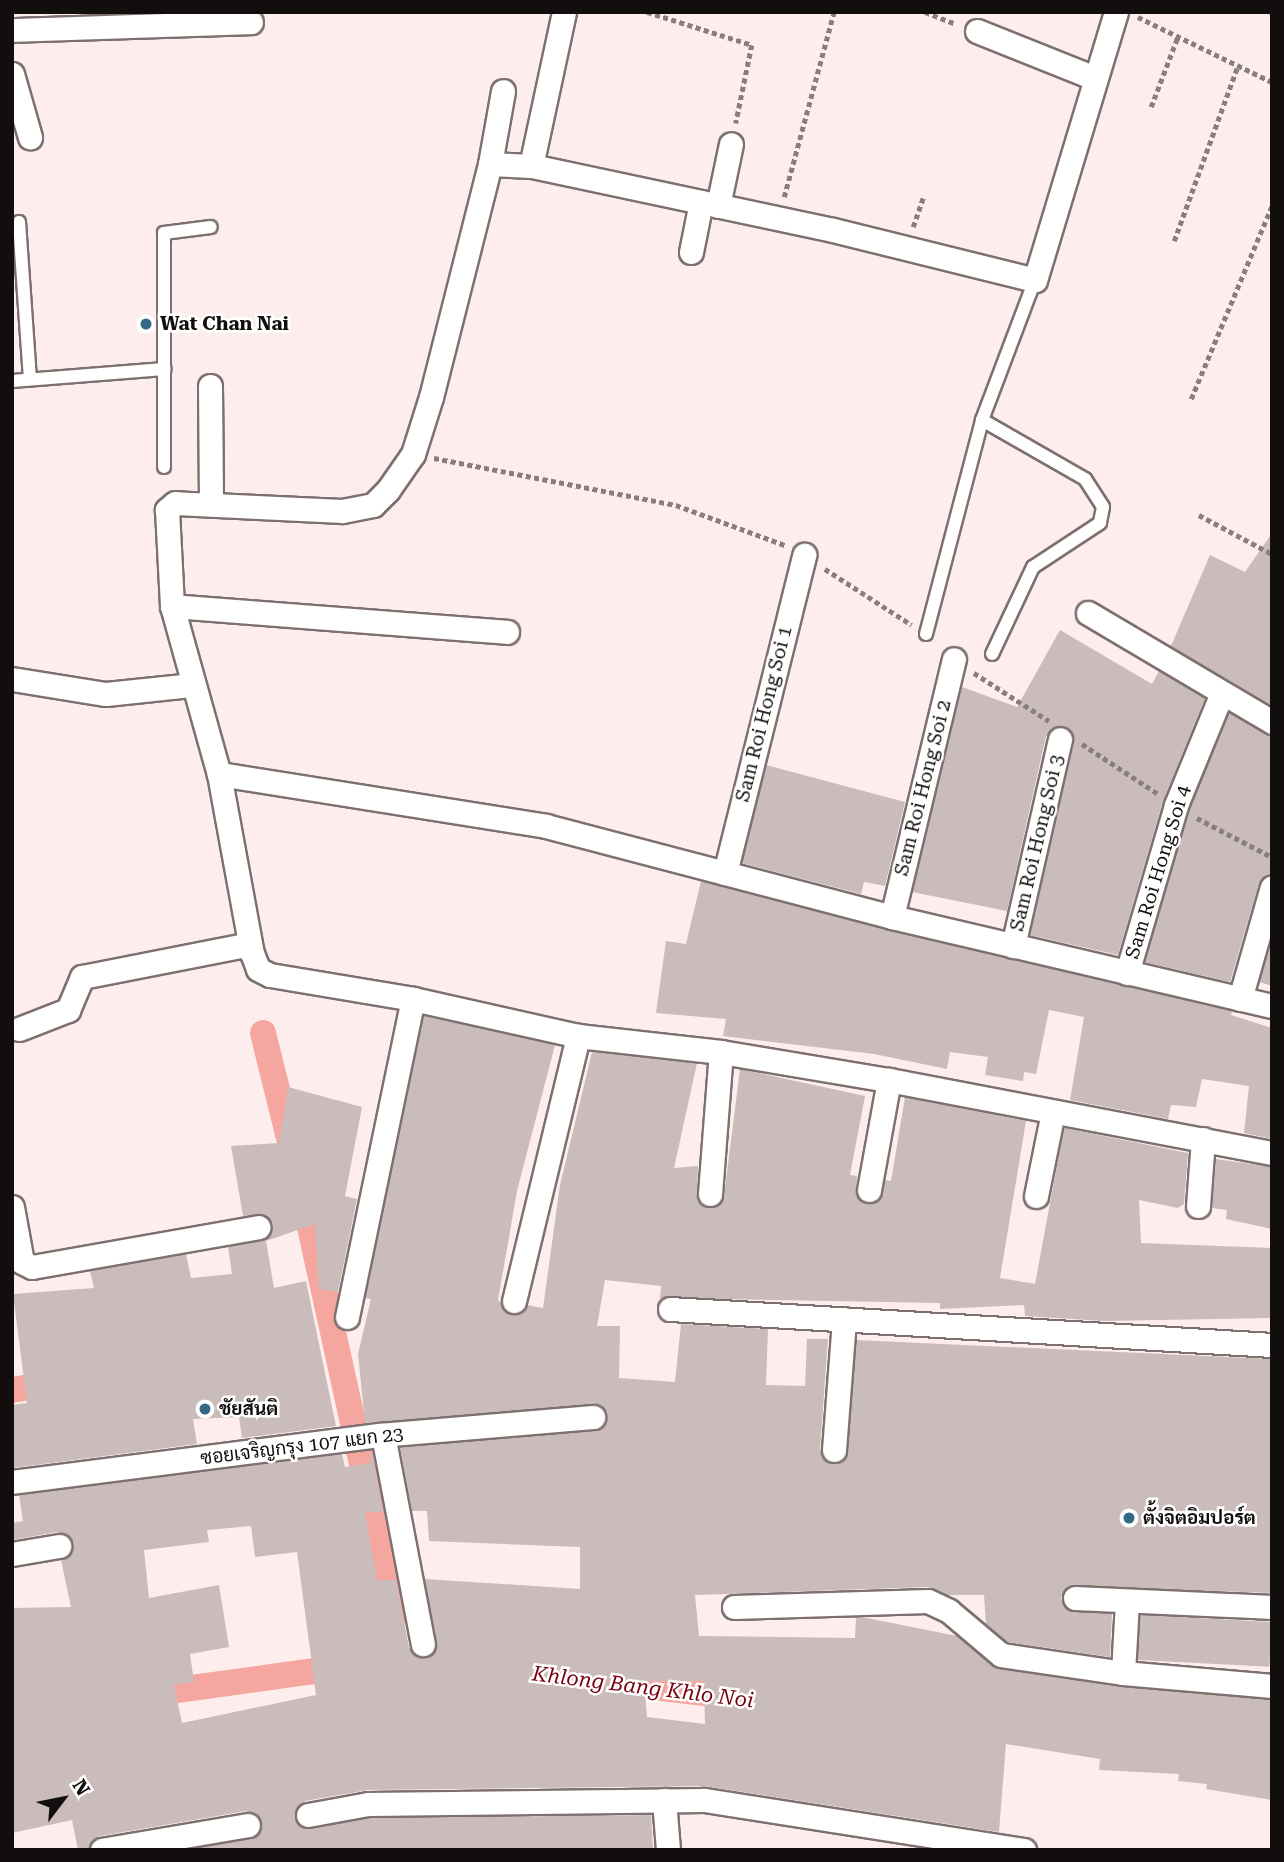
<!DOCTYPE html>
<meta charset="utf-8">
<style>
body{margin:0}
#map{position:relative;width:1284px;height:1862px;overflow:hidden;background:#fdeeed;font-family:"Roboto Serif",Sarabun,serif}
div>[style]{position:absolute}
.canal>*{height:26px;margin:-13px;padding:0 13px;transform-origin:13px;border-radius:13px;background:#f4a69f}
.building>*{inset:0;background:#cabcba;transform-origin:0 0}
.path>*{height:4.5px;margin-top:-2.25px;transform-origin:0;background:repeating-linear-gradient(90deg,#887e7d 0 5px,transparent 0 8.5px)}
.roads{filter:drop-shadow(2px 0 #7d706e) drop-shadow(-2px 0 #7d706e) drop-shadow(0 2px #7d706e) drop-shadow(0 -2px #7d706e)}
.service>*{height:12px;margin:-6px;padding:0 6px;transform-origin:6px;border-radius:6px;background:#fff}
.minor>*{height:23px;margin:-11.5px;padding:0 11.5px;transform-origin:11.5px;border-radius:11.5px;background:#fff}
.dots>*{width:19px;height:19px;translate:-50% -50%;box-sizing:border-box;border:4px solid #fff;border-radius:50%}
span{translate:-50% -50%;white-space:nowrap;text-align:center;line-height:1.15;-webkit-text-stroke:5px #fff;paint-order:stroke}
.poi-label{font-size:19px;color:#130e0e;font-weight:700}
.left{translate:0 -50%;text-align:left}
.street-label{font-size:19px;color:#130e0e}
.water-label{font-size:21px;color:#78000d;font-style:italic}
.frame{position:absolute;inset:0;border:14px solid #130e0e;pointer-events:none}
.north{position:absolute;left:28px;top:1764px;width:70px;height:70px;-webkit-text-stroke:5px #fff;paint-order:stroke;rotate:58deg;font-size:19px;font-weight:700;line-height:28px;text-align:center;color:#130e0e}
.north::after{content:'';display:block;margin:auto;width:24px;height:32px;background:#130e0e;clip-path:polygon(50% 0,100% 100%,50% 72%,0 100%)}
</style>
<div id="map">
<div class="canal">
<i style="left:263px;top:1033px;width:121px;rotate:76.1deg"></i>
<i style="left:302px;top:1191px;width:433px;rotate:77.6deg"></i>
<i style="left:12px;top:1390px;width:49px;rotate:-9.5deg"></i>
<i style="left:609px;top:1682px;width:130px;rotate:6.6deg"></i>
<i style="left:141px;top:1695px;width:210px;rotate:-7.9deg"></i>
</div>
<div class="building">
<i style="clip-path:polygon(1272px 533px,1272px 706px,1171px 646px,1210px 555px,1245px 572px)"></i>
<i style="clip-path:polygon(1060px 630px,1152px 684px,1159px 671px,1205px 698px,1163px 801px,1118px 955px,1030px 935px,1074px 742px,1064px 726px,1046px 736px,1007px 911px,912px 892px,962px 687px,1017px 707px)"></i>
<i style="clip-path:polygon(1229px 713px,1272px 736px,1272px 873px,1259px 883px,1230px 982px,1145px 962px,1189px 810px)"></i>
<i style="clip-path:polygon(766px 765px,905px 802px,885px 886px,864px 882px,861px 894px,742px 863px)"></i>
<i style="clip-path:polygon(701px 881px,1232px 1011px,1231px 1015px,1272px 1028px,1272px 1139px,1244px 1133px,1249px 1086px,1202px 1079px,1196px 1107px,1171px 1105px,1168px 1119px,1070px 1100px,1084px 1017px,1049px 1010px,1036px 1074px,1024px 1072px,1023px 1081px,985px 1075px,988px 1057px,950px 1052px,947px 1069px,874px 1054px,723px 1036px,726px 1019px,656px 1013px,666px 941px,686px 944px)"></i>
<i style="clip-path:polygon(1272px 939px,1272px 986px,1259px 982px)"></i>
<i style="clip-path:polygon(evenodd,424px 1016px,555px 1045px,517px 1191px,498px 1300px,511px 1315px,527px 1305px,543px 1308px,560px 1185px,592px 1052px,697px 1063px,674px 1168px,698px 1166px,697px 1199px,708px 1208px,724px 1196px,740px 1069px,865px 1096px,850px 1175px,857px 1176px,856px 1195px,867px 1204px,879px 1200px,885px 1180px,891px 1181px,905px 1097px,1026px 1121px,1000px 1278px,1035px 1284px,1064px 1128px,1188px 1153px,1184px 1204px,1178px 1208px,1139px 1200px,1141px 1243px,1272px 1248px,1272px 1318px,1103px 1321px,1025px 1316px,1024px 1305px,940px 1309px,940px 1303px,660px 1298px,661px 1286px,605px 1280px,597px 1326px,620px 1326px,619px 1378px,675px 1382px,681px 1324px,768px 1329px,766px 1385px,805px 1386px,807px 1339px,828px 1339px,820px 1449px,834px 1464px,848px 1451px,856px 1340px,1272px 1359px,1272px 1593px,1068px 1586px,1061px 1598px,1068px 1610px,1112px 1614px,1110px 1657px,1007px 1642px,986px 1624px,984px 1595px,947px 1595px,928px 1587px,695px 1595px,699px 1636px,855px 1638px,856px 1617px,862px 1617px,957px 1636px,999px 1669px,1272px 1700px,1272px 1800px,1206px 1789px,1207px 1784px,1178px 1781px,1179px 1774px,1099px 1770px,1100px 1759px,1006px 1744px,999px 1832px,704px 1786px,368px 1790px,305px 1801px,295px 1811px,297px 1824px,310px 1829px,369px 1818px,651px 1815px,653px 1850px,186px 1850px,256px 1836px,262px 1822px,246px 1811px,100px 1836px,88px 1850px,78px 1850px,72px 1820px,12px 1833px,12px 1608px,71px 1607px,61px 1560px,73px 1544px,57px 1532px,12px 1540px,12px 1523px,23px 1521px,19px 1495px,342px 1454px,345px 1467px,370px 1463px,372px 1450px,383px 1512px,365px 1512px,377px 1580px,396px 1580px,409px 1647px,418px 1657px,432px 1655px,436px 1648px,425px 1579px,580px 1589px,580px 1547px,429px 1541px,427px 1511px,412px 1511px,400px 1447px,594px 1431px,606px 1422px,600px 1405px,365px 1423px,358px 1354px,371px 1299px,365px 1298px,424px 1016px,251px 1526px,255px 1557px,297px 1552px,316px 1695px,182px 1723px,174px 1685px,194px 1682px,190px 1654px,229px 1647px,219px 1585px,149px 1598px,144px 1550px,209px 1542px,207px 1530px,251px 1526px,424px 1016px,644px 1681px,704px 1681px,705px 1724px,647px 1717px,644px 1681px)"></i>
<i style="clip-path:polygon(288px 1087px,362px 1107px,345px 1196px,357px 1199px,338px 1292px,319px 1289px,315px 1224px,266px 1241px,274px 1288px,306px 1281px,336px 1426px,242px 1438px,239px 1417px,193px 1419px,197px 1444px,12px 1468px,12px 1405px,27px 1403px,13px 1294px,94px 1288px,90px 1271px,186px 1254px,191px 1278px,232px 1274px,228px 1247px,267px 1238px,273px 1225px,263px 1214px,243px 1216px,231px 1146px,279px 1143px)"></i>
<i style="clip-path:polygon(1216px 1159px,1272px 1167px,1272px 1229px,1226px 1219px,1227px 1210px,1212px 1208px)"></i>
<i style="left:1140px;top:1615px;width:132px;height:45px;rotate:3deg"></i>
</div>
<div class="path">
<i style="left:647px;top:12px;width:110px;rotate:17.4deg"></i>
<i style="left:752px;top:45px;width:80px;rotate:101.6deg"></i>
<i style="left:925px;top:12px;width:33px;rotate:21deg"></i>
<i style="left:1271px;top:12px;width:1px;rotate:45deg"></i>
<i style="left:1138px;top:17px;width:149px;rotate:25.9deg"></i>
<i style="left:1151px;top:107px;width:76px;rotate:-69.2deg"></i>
<i style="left:784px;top:197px;width:192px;rotate:-74.9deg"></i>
<i style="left:913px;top:227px;width:31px;rotate:-71deg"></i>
<i style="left:1174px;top:241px;width:187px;rotate:-70deg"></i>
<i style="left:1191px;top:399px;width:210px;rotate:-67.3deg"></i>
<i style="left:434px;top:458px;width:247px;rotate:11deg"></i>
<i style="left:676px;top:505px;width:116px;rotate:20.2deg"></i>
<i style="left:1199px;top:515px;width:83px;rotate:28.1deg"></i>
<i style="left:825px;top:569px;width:103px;rotate:32.8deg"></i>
<i style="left:974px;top:673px;width:89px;rotate:32.6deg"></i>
<i style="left:1082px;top:744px;width:90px;rotate:33.2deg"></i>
<i style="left:1197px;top:818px;width:85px;rotate:27.5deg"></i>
</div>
<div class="roads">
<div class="service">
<i style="left:19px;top:222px;width:157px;rotate:86deg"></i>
<i style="left:12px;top:381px;width:153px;rotate:-4.5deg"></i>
<i style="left:982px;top:420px;width:119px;rotate:29.8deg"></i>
<i style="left:1085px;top:479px;width:33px;rotate:57deg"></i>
<i style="left:1103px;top:507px;width:16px;rotate:101deg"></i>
<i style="left:1100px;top:523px;width:80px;rotate:146.7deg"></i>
<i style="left:1033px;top:567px;width:96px;rotate:115.2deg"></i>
<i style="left:164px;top:467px;width:234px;rotate:-90deg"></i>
<i style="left:164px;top:233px;width:47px;rotate:-7.3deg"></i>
<i style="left:926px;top:634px;width:221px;rotate:-75.3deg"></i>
<i style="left:982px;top:420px;width:150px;rotate:-69.3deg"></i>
</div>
<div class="minor">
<i style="left:1116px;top:12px;width:280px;rotate:106.8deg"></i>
<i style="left:1035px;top:280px;width:208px;rotate:-166.1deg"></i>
<i style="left:833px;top:230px;width:309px;rotate:-168deg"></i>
<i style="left:531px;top:166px;width:41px;rotate:-177.2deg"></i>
<i style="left:490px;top:164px;width:240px;rotate:104.2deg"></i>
<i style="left:431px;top:397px;width:60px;rotate:107.5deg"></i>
<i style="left:413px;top:454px;width:44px;rotate:124.8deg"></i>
<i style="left:388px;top:490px;width:21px;rotate:135deg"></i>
<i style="left:373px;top:505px;width:32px;rotate:169deg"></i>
<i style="left:342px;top:511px;width:167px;rotate:-177.3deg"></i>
<i style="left:175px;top:503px;width:11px;rotate:139deg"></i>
<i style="left:167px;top:510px;width:96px;rotate:87deg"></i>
<i style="left:172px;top:606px;width:174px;rotate:74.4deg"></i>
<i style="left:219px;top:774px;width:182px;rotate:79.6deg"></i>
<i style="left:252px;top:953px;width:17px;rotate:69deg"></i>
<i style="left:258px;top:969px;width:13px;rotate:27deg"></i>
<i style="left:270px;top:975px;width:145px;rotate:9.5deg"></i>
<i style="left:413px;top:999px;width:169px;rotate:12.6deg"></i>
<i style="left:578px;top:1036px;width:144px;rotate:6.4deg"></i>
<i style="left:721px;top:1052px;width:170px;rotate:9.5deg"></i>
<i style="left:889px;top:1080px;width:390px;rotate:10.8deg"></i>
<i style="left:12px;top:30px;width:239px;rotate:-1.9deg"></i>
<i style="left:977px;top:31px;width:124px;rotate:21.8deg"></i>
<i style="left:12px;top:74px;width:66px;rotate:74.1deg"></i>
<i style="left:490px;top:164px;width:74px;rotate:-79.9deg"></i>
<i style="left:531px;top:166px;width:157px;rotate:-77.9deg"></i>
<i style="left:718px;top:206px;width:63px;rotate:-78.2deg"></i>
<i style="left:691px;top:252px;width:51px;rotate:-78.7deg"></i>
<i style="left:210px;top:386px;width:117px;rotate:89.5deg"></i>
<i style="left:172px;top:606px;width:336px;rotate:4.4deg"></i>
<i style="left:1088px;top:613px;width:214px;rotate:30.6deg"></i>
<i style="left:12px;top:679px;width:95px;rotate:9.1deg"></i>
<i style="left:106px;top:694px;width:85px;rotate:-6deg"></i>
<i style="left:219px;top:774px;width:331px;rotate:9deg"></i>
<i style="left:546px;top:826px;width:358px;rotate:14.7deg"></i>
<i style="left:892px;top:917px;width:390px;rotate:13.2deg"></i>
<i style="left:725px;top:873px;width:328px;rotate:-76deg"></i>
<i style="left:892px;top:917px;width:265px;rotate:-76.5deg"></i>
<i style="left:1013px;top:946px;width:212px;rotate:-77.2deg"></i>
<i style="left:1127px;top:973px;width:175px;rotate:-73.7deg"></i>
<i style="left:1176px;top:805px;width:121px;rotate:-67.7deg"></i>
<i style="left:1240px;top:999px;width:116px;rotate:-74.1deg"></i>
<i style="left:19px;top:1029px;width:53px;rotate:-21.2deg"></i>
<i style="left:68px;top:1010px;width:36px;rotate:-67deg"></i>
<i style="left:82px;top:977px;width:171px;rotate:-11.1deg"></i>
<i style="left:869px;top:1190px;width:112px;rotate:-79.7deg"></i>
<i style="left:710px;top:1194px;width:142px;rotate:-85.6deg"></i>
<i style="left:1036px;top:1196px;width:86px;rotate:-78.6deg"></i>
<i style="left:1198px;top:1206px;width:67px;rotate:-85.7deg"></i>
<i style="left:12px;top:1207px;width:56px;rotate:79.7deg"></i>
<i style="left:22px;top:1262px;width:11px;rotate:27deg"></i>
<i style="left:32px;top:1267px;width:230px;rotate:-10deg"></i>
<i style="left:514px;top:1301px;width:273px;rotate:-76.4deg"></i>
<i style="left:670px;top:1309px;width:603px;rotate:3.42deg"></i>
<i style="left:347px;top:1317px;width:325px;rotate:-78.3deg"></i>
<i style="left:383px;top:1435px;width:213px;rotate:79.2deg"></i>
<i style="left:834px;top:1450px;width:131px;rotate:-85.6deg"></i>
<i style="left:12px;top:1482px;width:370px;rotate:-7.3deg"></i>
<i style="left:379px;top:1435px;width:215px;rotate:-4.8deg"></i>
<i style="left:12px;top:1554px;width:48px;rotate:-9.7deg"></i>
<i style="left:1075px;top:1598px;width:197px;rotate:2.6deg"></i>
<i style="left:734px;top:1607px;width:194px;rotate:-1.8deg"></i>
<i style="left:928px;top:1601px;width:23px;rotate:25deg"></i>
<i style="left:949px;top:1611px;width:68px;rotate:40.2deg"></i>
<i style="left:1001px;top:1655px;width:123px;rotate:8.4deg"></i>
<i style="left:1123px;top:1673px;width:150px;rotate:5deg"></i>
<i style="left:1123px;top:1673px;width:71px;rotate:-86.8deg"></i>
<i style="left:664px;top:1800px;width:50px;rotate:85.4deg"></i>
<i style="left:308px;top:1815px;width:61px;rotate:-10.4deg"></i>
<i style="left:368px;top:1804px;width:336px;rotate:-0.7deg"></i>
<i style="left:704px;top:1800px;width:324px;rotate:8.9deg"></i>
<i style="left:102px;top:1850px;width:148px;rotate:-9.7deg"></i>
</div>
</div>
<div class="dots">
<i style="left:146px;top:324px;background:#356885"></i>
<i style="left:205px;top:1409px;background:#356885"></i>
<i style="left:1129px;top:1518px;background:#356885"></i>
</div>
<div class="poi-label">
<span class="left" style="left:160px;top:324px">Wat Chan Nai</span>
<span class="left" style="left:219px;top:1409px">ชัยสันติ</span>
<span class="left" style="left:1143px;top:1518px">ตั้งจิตอิมปอร์ต</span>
</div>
<div class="street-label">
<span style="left:764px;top:714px;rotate:-76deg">Sam Roi Hong Soi 1</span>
<span style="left:923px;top:788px;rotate:-76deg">Sam Roi Hong Soi 2</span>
<span style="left:1037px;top:843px;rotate:-77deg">Sam Roi Hong Soi 3</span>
<span style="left:1158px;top:872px;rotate:-73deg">Sam Roi Hong Soi 4</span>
<span style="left:302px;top:1446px;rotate:-7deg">ซอยเจริญกรุง 107 แยก 23</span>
</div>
<div class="water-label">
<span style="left:643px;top:1687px;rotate:7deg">Khlong Bang Khlo Noi</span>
</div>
<div class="frame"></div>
<div class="north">N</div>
</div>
